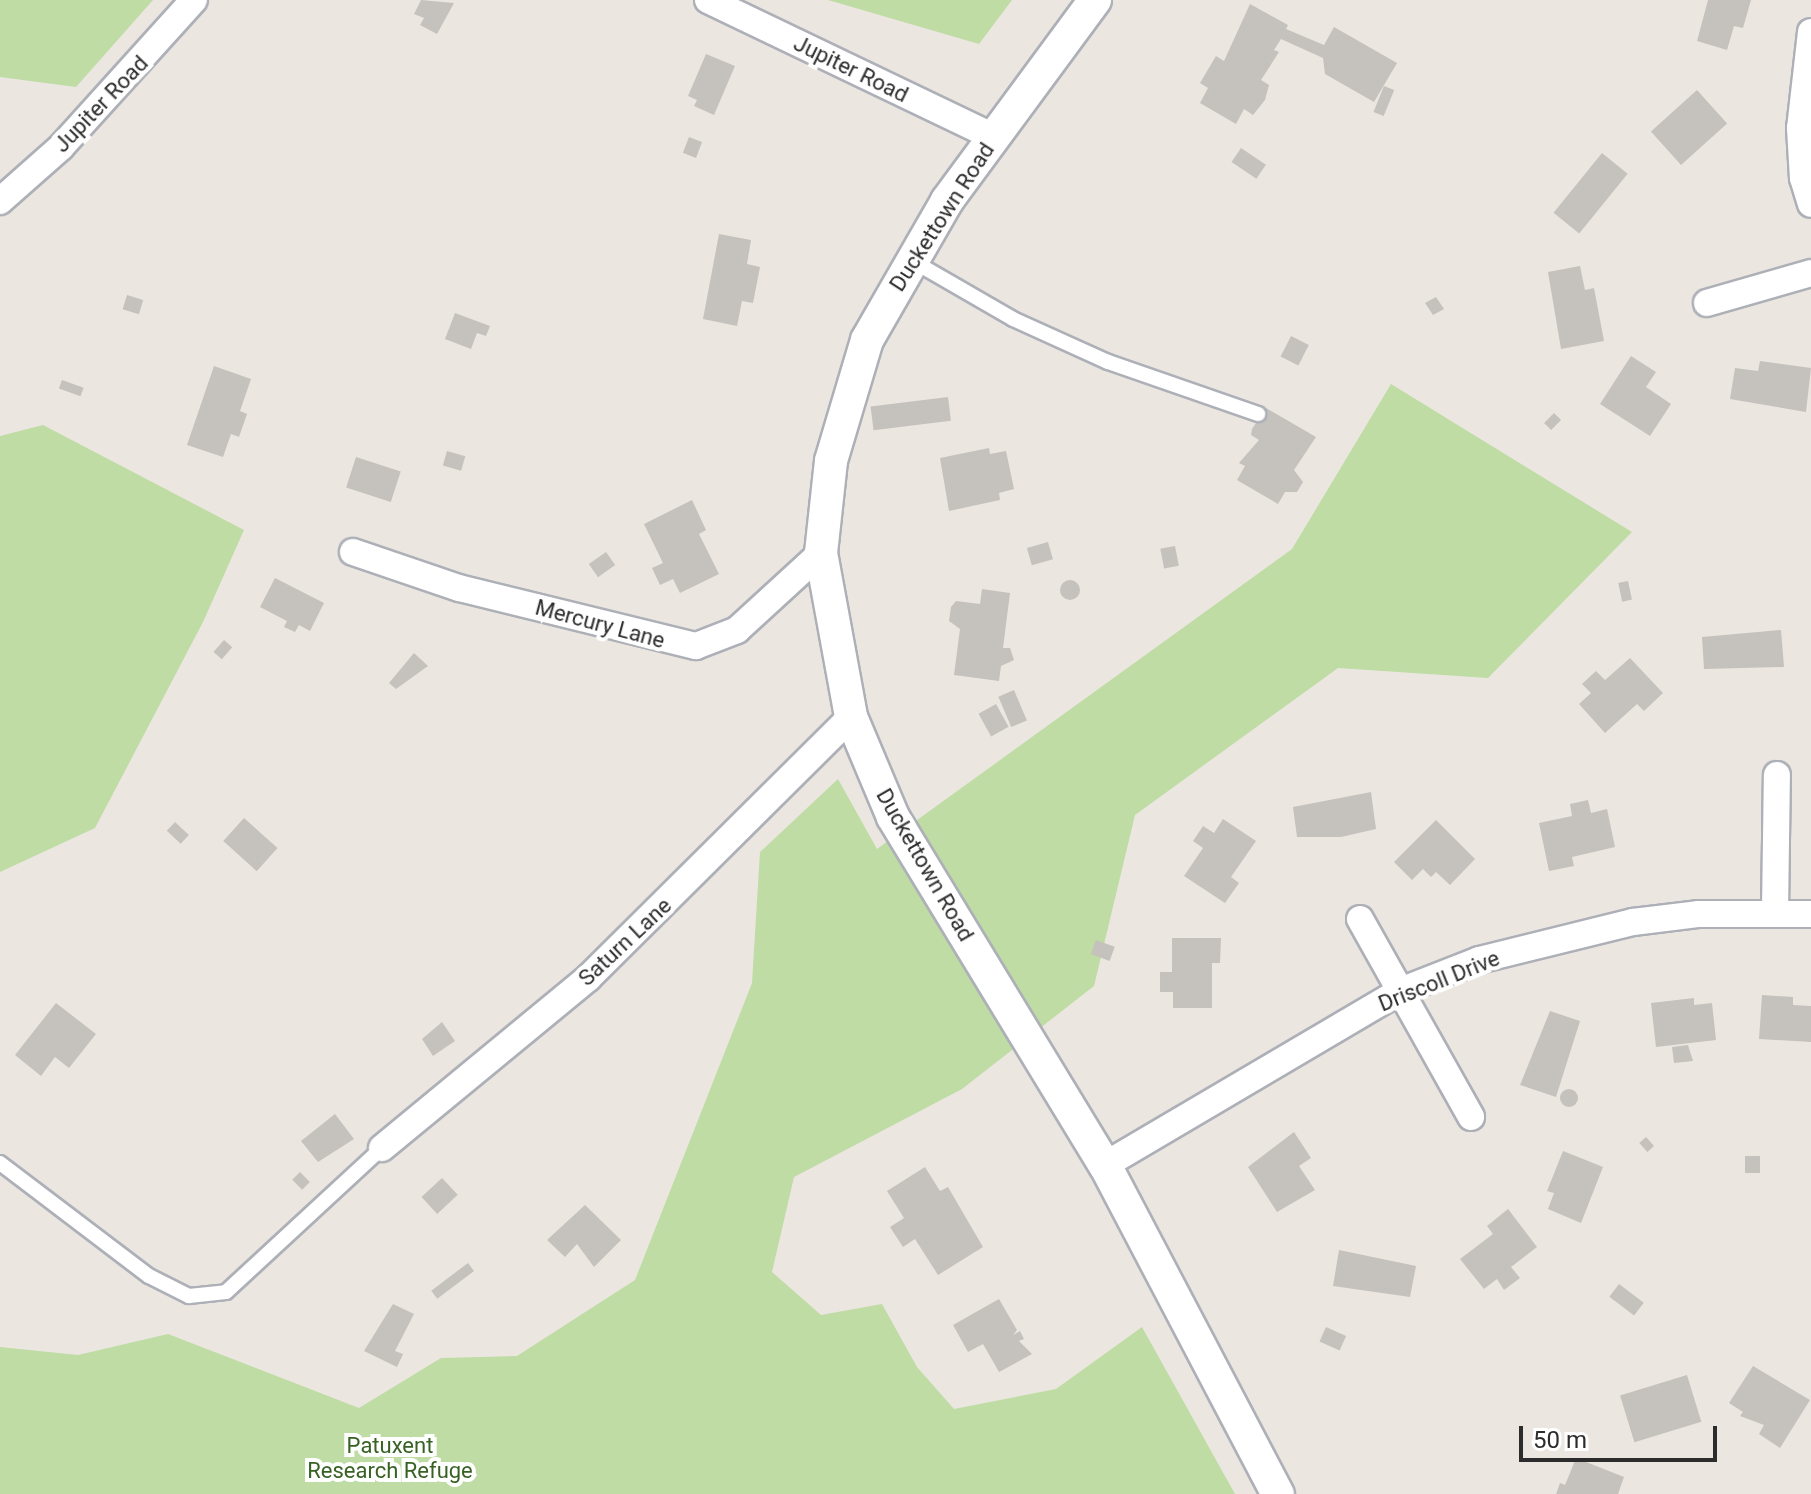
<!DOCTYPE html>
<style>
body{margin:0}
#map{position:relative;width:1811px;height:1494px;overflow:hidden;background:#ece6e1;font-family:Roboto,sans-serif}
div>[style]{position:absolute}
.green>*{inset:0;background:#bedca4}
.building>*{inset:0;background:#c5c1bc;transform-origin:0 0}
.round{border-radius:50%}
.roads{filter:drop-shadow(2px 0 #adb0b7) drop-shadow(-2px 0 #adb0b7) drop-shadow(0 2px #adb0b7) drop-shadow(0 -2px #adb0b7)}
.service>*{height:14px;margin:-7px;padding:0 7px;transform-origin:7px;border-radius:7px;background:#fff}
.minor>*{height:26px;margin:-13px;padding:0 13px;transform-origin:13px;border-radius:13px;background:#fff}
.tertiary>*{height:32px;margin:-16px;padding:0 16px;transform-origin:16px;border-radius:16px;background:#fff}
span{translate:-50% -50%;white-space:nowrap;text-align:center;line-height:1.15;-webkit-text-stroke:8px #fff;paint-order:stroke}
.street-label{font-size:22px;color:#2c2c2c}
.park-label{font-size:22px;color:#386224}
.scale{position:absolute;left:1519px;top:1426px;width:198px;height:36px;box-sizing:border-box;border:4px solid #2c2c2c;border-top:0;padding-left:10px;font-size:24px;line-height:28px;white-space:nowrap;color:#2c2c2c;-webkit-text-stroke:6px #fff;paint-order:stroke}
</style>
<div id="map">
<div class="green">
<i style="clip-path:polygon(0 0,153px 0,76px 87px,0 77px)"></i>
<i style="clip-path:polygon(828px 0,1012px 0,979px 44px)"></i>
<i style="clip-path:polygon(1391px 384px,1632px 532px,1488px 678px,1338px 668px,1135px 815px,1094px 986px,962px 1089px,794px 1177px,772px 1272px,821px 1315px,882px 1304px,917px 1367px,954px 1409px,1056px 1389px,1142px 1327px,1235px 1494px,0 1494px,0 1347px,78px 1355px,168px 1334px,359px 1408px,441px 1358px,517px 1356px,635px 1280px,752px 983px,760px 852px,838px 779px,877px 849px,1292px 549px)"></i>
<i style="clip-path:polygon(43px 425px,244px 530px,203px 622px,95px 828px,0 872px,0 436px)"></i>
</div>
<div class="building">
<i style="clip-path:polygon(421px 0,454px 3px,437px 34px,420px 25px,424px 18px,414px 14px)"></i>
<i style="clip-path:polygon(1708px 0,1751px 0,1743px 28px,1734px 26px,1727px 50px,1697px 41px)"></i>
<i style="clip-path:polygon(1250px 4px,1288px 25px,1286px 29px,1324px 45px,1334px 27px,1397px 63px,1374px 102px,1325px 74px,1323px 58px,1281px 39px,1274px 50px,1279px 52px,1261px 80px,1269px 85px,1265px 100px,1253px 115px,1244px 109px,1236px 124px,1200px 103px,1208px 88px,1200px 83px,1216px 56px,1224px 61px)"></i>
<i style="clip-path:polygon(706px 54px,735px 66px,714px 115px,694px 106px,697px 100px,688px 96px)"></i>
<i style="left:1384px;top:86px;width:11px;height:28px;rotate:22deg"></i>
<i style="left:1697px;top:90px;width:45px;height:62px;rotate:48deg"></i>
<i style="left:689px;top:137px;width:14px;height:17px;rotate:21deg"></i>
<i style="left:1241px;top:148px;width:30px;height:17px;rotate:34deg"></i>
<i style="left:1602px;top:153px;width:33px;height:77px;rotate:39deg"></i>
<i style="clip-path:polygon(719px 234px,751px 240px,747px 264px,760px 267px,753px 303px,742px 301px,737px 326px,703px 319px)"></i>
<i style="clip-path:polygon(1580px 266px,1585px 290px,1594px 288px,1604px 341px,1561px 349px,1548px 272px)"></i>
<i style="left:127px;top:295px;width:17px;height:15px;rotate:17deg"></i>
<i style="clip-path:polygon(1436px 297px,1444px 309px,1433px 315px,1425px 303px)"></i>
<i style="clip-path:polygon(455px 313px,490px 326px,486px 336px,477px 333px,471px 349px,445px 339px)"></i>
<i style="left:1291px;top:336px;width:20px;height:23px;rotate:27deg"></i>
<i style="clip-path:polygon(1631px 356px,1656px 372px,1646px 387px,1671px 404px,1650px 436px,1600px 404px)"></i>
<i style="clip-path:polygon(1760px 361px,1811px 368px,1806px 412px,1730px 399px,1735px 368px,1758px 371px)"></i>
<i style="clip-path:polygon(214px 366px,251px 379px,240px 411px,247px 414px,239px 437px,231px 434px,223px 457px,187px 445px)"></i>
<i style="left:62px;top:380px;width:23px;height:9px;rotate:20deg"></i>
<i style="left:948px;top:397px;width:24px;height:78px;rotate:83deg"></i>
<i style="clip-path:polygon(1266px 408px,1316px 437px,1294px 470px,1303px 482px,1297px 492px,1285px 492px,1278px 504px,1237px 480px,1245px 466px,1239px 463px,1259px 440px,1251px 435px,1252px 429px)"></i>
<i style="left:1554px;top:413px;width:10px;height:14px;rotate:45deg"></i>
<i style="clip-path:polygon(989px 448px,990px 454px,1006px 451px,1014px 489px,999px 493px,1000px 500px,949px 511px,940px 458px)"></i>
<i style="left:447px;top:451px;width:19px;height:15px;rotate:16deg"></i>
<i style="left:356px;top:457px;width:47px;height:32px;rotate:18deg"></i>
<i style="clip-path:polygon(692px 500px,706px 530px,699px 534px,719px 574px,680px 593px,673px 579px,660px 585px,652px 568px,663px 563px,644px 524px)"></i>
<i style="left:1048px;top:542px;width:18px;height:22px;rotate:74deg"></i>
<i style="left:1175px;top:546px;width:20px;height:15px;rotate:79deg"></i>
<i style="left:606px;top:552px;width:16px;height:21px;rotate:55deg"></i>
<i style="clip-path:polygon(275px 578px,324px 603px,310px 631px,299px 625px,295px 632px,284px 627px,287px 621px,260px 607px)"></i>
<i class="round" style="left:1060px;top:580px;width:20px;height:20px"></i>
<i style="left:1628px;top:581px;width:19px;height:10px;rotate:78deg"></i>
<i style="clip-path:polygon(982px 589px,1010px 593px,1003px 648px,1010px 648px,1014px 660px,1001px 666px,999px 681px,954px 675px,960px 629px,949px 621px,951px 607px,956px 601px,980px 604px)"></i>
<i style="clip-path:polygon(1781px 630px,1784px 667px,1704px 669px,1702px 637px)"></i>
<i style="left:224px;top:640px;width:11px;height:16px;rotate:41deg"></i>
<i style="clip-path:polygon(414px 653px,428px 666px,396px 689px,389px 683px)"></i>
<i style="clip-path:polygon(1630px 658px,1663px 693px,1644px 711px,1637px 704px,1605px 733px,1579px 704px,1591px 693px,1582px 684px,1596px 671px,1605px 680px)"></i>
<i style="left:1014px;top:690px;width:33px;height:17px;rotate:67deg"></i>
<i style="left:996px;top:704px;width:26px;height:20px;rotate:61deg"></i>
<i style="clip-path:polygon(1371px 792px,1376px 829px,1341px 837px,1297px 837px,1293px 807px)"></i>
<i style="clip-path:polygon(1588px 800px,1591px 813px,1607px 809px,1615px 847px,1572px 857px,1574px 866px,1549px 871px,1539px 823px,1572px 816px,1570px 804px)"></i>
<i style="left:244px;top:818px;width:45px;height:31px;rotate:42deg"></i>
<i style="clip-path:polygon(1223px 819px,1256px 841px,1231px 877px,1239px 883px,1225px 903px,1184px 876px,1203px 848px,1193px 841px,1203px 826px,1214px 833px)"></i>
<i style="clip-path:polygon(1436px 820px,1475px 859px,1450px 885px,1436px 872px,1431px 877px,1423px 869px,1412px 880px,1394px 862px)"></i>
<i style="left:175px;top:822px;width:19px;height:12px;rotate:43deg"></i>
<i style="clip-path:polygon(1172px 938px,1221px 938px,1220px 963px,1212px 963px,1212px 1008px,1173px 1008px,1173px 992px,1160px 992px,1160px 972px,1172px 972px)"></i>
<i style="left:1096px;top:940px;width:20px;height:15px;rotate:20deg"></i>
<i style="clip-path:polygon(1762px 995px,1793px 997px,1793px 1005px,1811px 1006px,1811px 1042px,1759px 1039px)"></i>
<i style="clip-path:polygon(1694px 998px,1694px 1005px,1712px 1003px,1716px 1040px,1656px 1047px,1651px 1003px)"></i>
<i style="clip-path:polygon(56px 1003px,96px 1034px,69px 1068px,55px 1057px,41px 1076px,15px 1055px)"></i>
<i style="clip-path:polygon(1550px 1011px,1580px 1021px,1556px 1097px,1520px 1085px)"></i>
<i style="clip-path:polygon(442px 1022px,455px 1041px,433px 1056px,422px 1039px)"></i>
<i style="clip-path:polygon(1688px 1045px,1693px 1061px,1674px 1063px,1672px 1047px)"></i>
<i class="round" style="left:1560px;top:1089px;width:18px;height:18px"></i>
<i style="clip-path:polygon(335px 1114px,354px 1139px,318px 1162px,301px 1141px)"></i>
<i style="clip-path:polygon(1294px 1132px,1311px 1158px,1299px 1166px,1315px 1190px,1277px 1212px,1248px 1167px)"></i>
<i style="left:1646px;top:1137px;width:12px;height:9px;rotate:48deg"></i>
<i style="clip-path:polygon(1563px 1151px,1603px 1167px,1581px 1223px,1548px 1209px,1554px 1193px,1547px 1191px)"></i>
<i style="left:1745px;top:1156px;width:15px;height:17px"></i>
<i style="clip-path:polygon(925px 1167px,940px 1191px,948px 1187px,983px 1247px,938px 1275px,915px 1239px,903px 1247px,890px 1227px,904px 1218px,887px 1191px)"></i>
<i style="left:300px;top:1172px;width:14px;height:11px;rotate:45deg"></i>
<i style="left:442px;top:1178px;width:23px;height:28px;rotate:47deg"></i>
<i style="clip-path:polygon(585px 1205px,621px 1240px,594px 1267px,577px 1244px,565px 1257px,547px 1240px)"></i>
<i style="clip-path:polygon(1508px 1209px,1537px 1247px,1511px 1267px,1520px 1278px,1504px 1290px,1497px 1279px,1484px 1289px,1460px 1259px,1493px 1234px,1487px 1226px)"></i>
<i style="clip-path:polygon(1339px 1250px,1416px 1266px,1410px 1297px,1333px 1286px)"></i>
<i style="left:468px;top:1263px;width:10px;height:46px;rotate:53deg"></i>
<i style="left:1619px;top:1284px;width:31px;height:16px;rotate:37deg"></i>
<i style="clip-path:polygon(999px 1299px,1017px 1330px,1013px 1335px,1020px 1331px,1024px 1339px,1019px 1341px,1032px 1354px,999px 1372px,983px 1344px,968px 1352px,953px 1325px)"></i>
<i style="clip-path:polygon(393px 1304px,414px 1314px,395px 1351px,403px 1354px,397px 1367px,364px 1351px)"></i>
<i style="left:1326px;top:1327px;width:22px;height:16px;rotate:24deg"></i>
<i style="clip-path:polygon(1753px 1366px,1810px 1400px,1780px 1448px,1759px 1434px,1764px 1425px,1740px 1416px,1743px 1412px,1729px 1403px)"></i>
<i style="left:1687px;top:1375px;width:49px;height:70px;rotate:73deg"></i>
<i style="clip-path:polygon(1576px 1458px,1624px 1477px,1618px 1494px,1556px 1494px,1560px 1483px,1565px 1485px)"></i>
</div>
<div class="roads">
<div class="service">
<i style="left:911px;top:260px;width:118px;rotate:30deg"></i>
<i style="left:1013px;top:319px;width:104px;rotate:24.4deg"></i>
<i style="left:1108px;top:362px;width:159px;rotate:19.1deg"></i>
<i style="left:0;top:1163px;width:187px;rotate:37.2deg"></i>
<i style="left:149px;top:1276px;width:45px;rotate:26.6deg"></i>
<i style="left:189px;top:1296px;width:37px;rotate:-6deg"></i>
<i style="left:226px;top:1292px;width:212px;rotate:-42.7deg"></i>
</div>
<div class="minor">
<i style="left:708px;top:0;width:317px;rotate:25.6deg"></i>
<i style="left:1811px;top:32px;width:97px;rotate:96.5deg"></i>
<i style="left:1800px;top:128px;width:50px;rotate:86.6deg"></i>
<i style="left:1803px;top:178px;width:27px;rotate:73deg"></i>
<i style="left:0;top:201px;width:81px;rotate:-41.5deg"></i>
<i style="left:61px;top:147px;width:198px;rotate:-47.9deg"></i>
<i style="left:1707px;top:303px;width:108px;rotate:-16.1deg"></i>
<i style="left:353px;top:552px;width:112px;rotate:18.8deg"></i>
<i style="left:459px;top:588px;width:244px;rotate:13.8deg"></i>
<i style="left:696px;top:646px;width:44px;rotate:-21.3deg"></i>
<i style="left:737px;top:630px;width:114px;rotate:-42.5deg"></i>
<i style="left:1775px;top:911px;width:136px;rotate:-89.2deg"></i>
<i style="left:1360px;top:919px;width:227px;rotate:60.7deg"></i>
<i style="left:382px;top:1148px;width:267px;rotate:-39.5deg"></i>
<i style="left:588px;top:978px;width:371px;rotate:-44.8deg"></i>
<i style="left:1105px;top:1165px;width:342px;rotate:-30.5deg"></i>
<i style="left:1400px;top:991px;width:85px;rotate:-21.4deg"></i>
<i style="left:1479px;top:960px;width:159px;rotate:-13.9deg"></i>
<i style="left:1633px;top:922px;width:65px;rotate:-7deg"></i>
<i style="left:1698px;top:914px;width:113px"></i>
</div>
<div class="tertiary">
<i style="left:1095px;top:0;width:250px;rotate:126.4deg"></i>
<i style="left:947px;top:201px;width:160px;rotate:119.9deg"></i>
<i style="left:867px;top:340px;width:126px;rotate:106.6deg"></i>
<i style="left:831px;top:461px;width:93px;rotate:96.2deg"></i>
<i style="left:821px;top:553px;width:167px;rotate:79.6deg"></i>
<i style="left:851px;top:717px;width:108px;rotate:67.2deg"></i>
<i style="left:893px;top:817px;width:407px;rotate:58.7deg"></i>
<i style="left:1105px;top:1165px;width:372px;rotate:62.3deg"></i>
</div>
</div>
<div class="street-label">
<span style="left:851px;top:69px;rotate:26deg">Jupiter Road</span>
<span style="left:101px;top:104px;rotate:-46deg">Jupiter Road</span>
<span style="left:942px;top:217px;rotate:-57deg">Duckettown Road</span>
<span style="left:600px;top:624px;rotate:15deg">Mercury Lane</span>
<span style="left:925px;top:865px;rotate:60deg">Duckettown Road</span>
<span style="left:625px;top:942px;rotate:-43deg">Saturn Lane</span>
<span style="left:1439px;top:981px;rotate:-22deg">Driscoll Drive</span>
</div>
<div class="park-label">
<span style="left:390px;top:1458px">Patuxent<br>Research Refuge</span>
</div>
<div class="scale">50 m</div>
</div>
